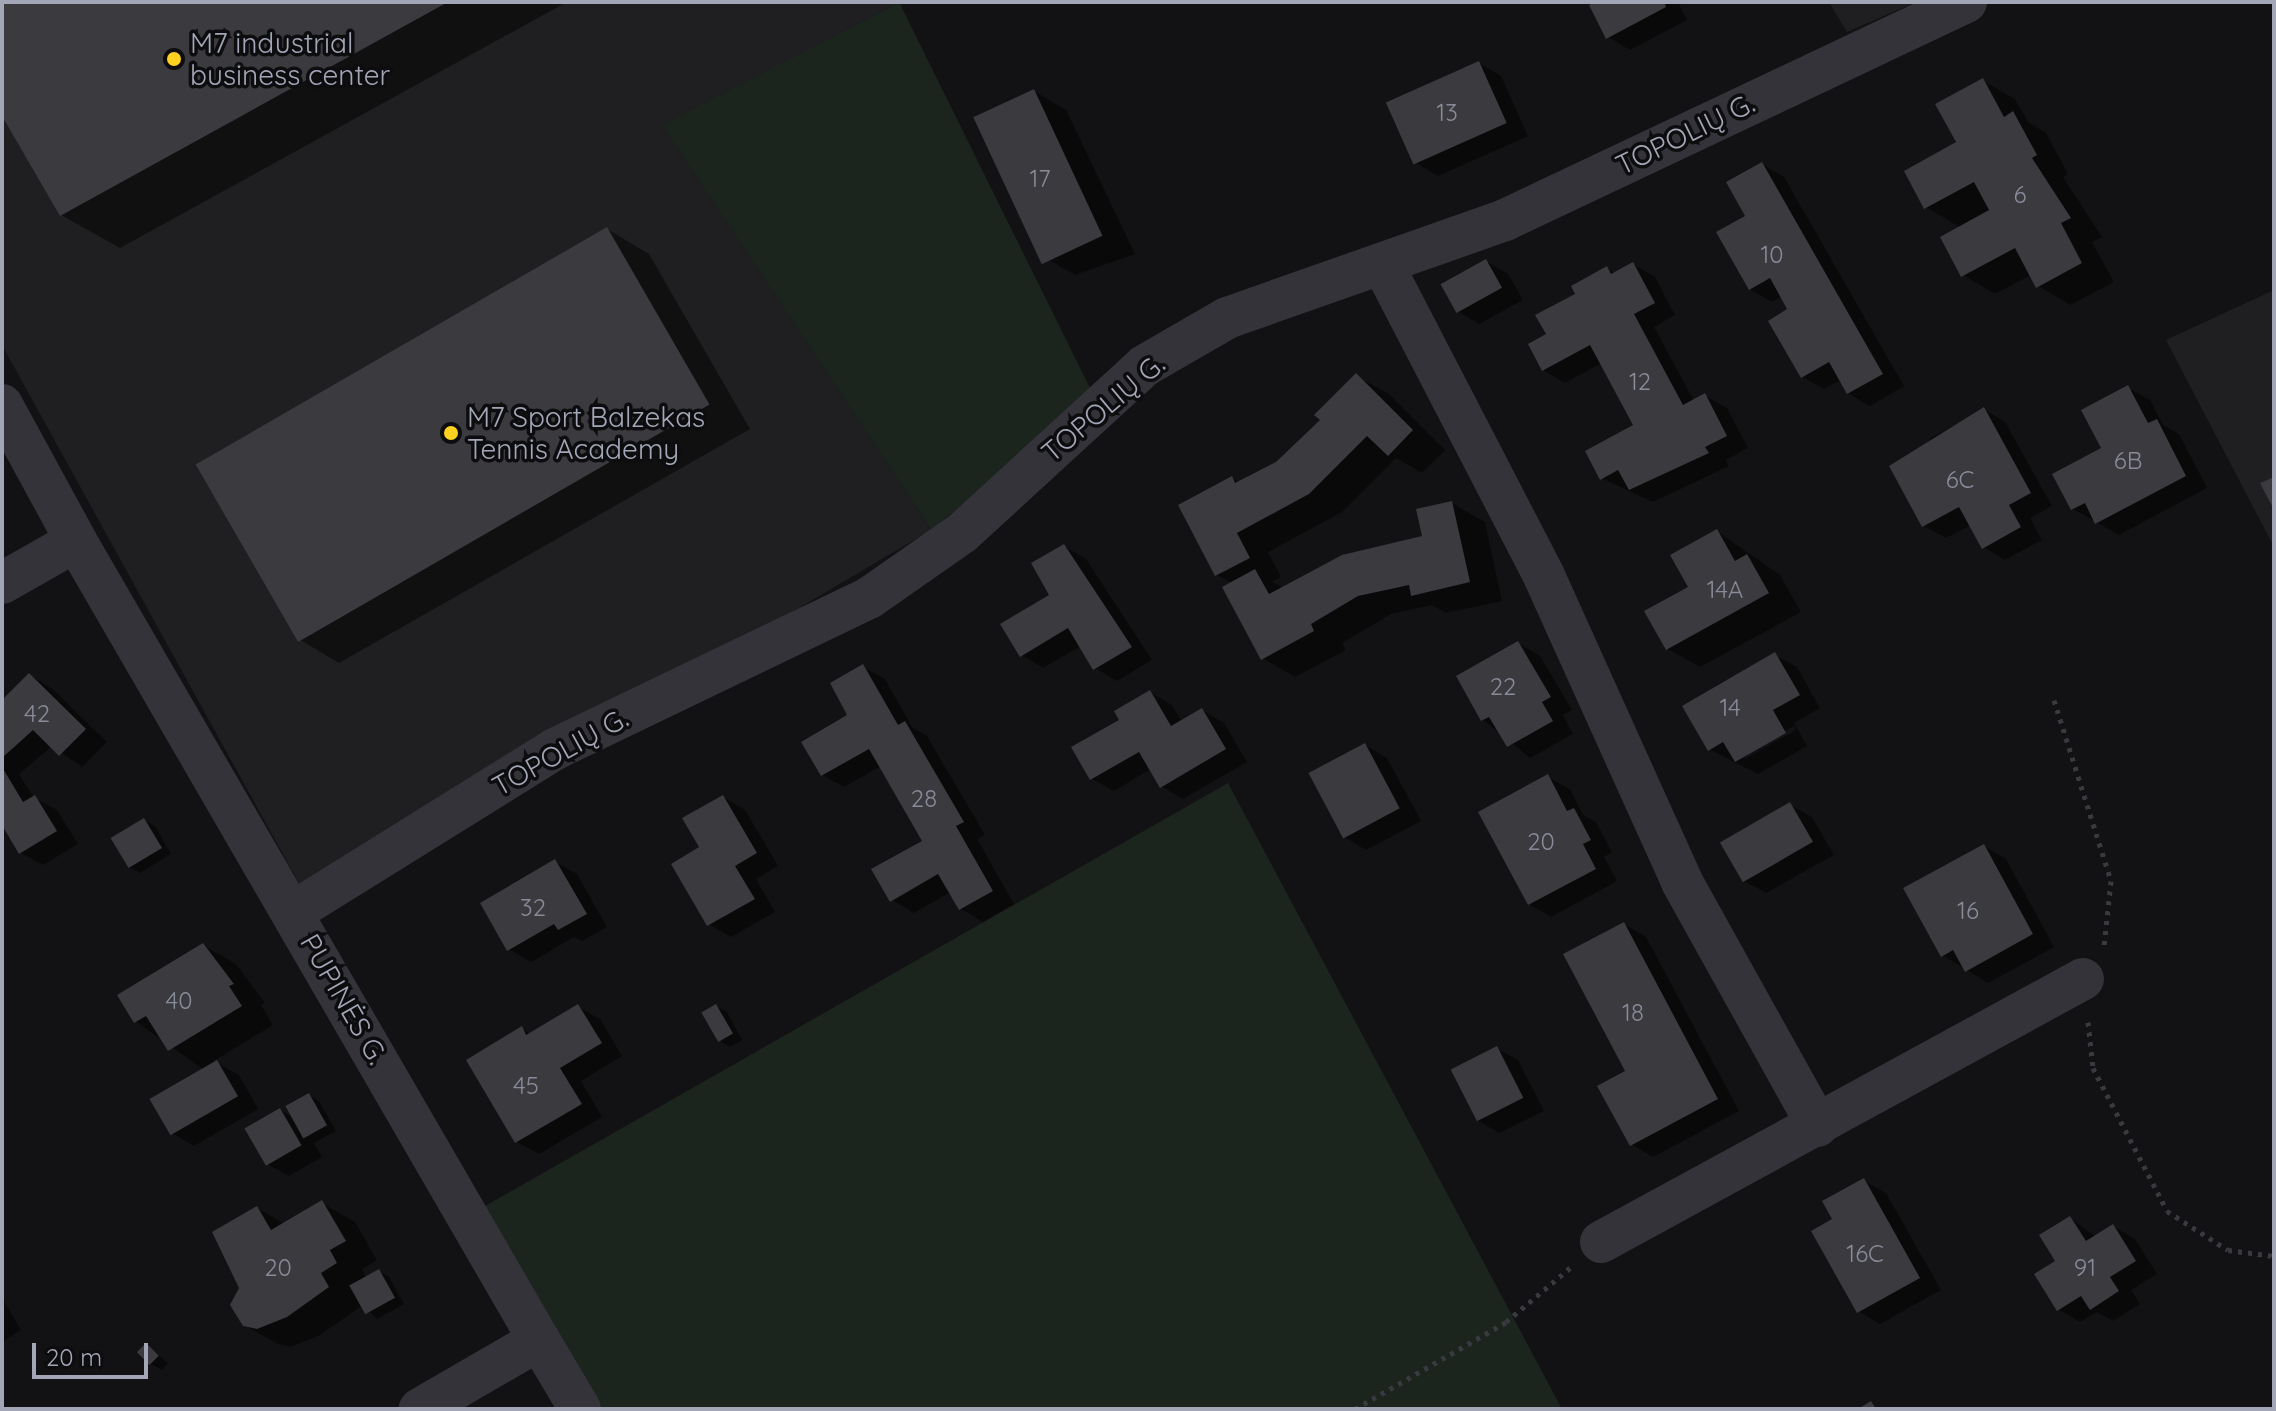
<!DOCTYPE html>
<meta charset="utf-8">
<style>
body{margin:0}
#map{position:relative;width:2276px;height:1411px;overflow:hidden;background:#121214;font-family:Quicksand,sans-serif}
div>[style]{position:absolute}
.built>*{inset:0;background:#1f1e21}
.green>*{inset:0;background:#1c241e}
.shadow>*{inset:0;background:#0007}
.building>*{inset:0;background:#3a3a3f;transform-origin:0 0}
.path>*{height:5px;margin-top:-2.5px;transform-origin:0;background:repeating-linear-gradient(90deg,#393a40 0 4px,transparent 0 10px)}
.minor>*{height:42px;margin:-21px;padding:0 21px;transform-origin:21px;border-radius:21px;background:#333339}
.dots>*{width:22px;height:22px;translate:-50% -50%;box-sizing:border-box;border:4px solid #0d0d0f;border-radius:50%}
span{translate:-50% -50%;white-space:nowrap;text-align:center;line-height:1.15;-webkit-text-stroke:7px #0d0d0f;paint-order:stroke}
.number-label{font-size:24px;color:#898b98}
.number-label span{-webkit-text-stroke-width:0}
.poi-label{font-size:28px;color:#a3a6b6}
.left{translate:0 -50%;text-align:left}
.street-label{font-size:28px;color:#a3a6b6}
.frame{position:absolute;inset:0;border:4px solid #a3a6b6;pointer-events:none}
.scale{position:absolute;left:32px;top:1343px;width:116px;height:36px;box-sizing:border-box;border:4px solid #a3a6b6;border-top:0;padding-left:10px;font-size:24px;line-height:28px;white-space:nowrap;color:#a3a6b6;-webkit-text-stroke:6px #0d0d0f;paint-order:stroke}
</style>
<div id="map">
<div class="built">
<i style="clip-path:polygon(2px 2px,899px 2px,663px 125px,931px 530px,787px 615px,300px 885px,2px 345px)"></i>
<i style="clip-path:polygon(1829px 2px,1916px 2px,1847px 32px)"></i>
<i style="clip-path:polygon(2274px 290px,2274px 547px,2166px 340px)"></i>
</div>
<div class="green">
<i style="clip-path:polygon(899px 2px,1091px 390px,1023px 457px,931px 530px,662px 125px)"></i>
<i style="clip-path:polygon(1228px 783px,1562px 1409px,602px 1409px,485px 1206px)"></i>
</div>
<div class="shadow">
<i style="clip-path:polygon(2px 2px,567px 2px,120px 248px,61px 215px,2px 112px)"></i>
<i style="clip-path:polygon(1599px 2px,1678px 2px,1687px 20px,1630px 50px,1608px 37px)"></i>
<i style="clip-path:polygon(1479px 63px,1501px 76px,1528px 136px,1438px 176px,1416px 163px)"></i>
<i style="clip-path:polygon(1982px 80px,2015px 99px,2028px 122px,2046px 133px,2068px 174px,2063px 177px,2102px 237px,2092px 242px,2114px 282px,2070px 305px,2038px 286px,2031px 275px,1995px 294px,1963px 275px,1961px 228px,1926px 207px)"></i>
<i style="clip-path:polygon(1034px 91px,1066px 110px,1135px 254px,1075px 275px,1042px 256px)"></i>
<i style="clip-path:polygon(1762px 164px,1784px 177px,1904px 386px,1870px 406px,1848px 393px,1841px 380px,1824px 389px,1802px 377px,1790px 310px,1782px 296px,1772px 302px,1750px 289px,1748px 216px)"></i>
<i style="clip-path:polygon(607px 229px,649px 254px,750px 429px,339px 663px,297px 638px)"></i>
<i style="clip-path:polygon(1486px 261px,1508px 274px,1523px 300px,1479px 324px,1457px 311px)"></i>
<i style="clip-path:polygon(1633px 264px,1655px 277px,1675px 315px,1654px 327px,1694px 401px,1705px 396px,1727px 408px,1748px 448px,1726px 460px,1729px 466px,1653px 502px,1601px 478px,1636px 426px,1602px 363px,1565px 383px,1543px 370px,1548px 335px,1578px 294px,1607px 268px,1616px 274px)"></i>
<i style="clip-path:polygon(1356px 376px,1389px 394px,1445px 450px,1422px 473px,1396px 458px,1342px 512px,1268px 552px,1281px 577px,1272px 582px,1284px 588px,1425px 538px,1452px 503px,1485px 522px,1502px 601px,1446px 613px,1432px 605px,1391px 614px,1342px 643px,1346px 650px,1295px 677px,1262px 658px,1232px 583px,1217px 575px,1232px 478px,1240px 483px,1278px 463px,1323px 420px)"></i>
<i style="clip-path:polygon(2128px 388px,2150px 400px,2163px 425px,2179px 434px,2207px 488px,2119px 535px,2073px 509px)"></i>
<i style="clip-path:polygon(1984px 409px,2005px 422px,2052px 506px,2030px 518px,2042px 540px,2005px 560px,1983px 547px,1971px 525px,1946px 538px,1924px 526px,1929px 439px)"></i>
<i style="clip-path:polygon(1717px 531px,1780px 575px,1801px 612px,1700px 667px,1668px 649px)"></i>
<i style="clip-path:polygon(1064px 546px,1086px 559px,1152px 660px,1117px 681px,1095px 668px,1081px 646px,1043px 668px,1021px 655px,1052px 596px)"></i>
<i style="clip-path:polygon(1518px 643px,1540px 656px,1572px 710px,1563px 715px,1573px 734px,1530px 758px,1483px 720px)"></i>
<i style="clip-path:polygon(evenodd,1775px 655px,1797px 667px,1820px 708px,1794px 723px,1807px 746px,1758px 774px,1709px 749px,1775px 655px,1794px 726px,1796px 730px,1745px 759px,1745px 755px,1794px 726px)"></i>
<i style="clip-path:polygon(863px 667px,885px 679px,912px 727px,927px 736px,985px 835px,977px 839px,1014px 904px,983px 922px,961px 909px,951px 892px,914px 913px,892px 900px,924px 841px,881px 766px,844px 787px,822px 775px,850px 716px)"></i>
<i style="clip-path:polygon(30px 675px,51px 688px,107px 742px,82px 767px,52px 746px,19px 774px,34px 798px,57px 810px,78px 844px,43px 865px,21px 853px,2px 821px,2px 702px)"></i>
<i style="clip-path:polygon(1150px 692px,1172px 705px,1182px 722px,1202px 710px,1224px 723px,1247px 762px,1183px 799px,1161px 786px,1151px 769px,1114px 791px,1092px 779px,1122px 720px)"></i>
<i style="clip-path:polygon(1365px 745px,1387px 758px,1421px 821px,1366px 850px,1344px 837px)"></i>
<i style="clip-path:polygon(1548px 777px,1570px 789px,1583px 815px,1596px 822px,1612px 852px,1604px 857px,1617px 881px,1551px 917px,1529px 904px)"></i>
<i style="clip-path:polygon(723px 797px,745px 810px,778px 866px,756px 879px,775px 912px,731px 937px,709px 924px,702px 848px)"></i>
<i style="clip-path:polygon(1790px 805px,1812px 817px,1834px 855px,1766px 893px,1744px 881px)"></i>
<i style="clip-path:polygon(144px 820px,155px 826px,171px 854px,140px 873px,129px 867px)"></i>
<i style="clip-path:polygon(1984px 846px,2006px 859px,2054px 947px,1988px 983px,1942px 955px)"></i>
<i style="clip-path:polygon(555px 862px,577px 874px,607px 927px,582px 941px,574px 937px,531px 962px,509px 949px)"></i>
<i style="clip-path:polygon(1624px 924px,1646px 937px,1739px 1111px,1653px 1157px,1631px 1144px)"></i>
<i style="clip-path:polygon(203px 945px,236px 964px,265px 1003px,261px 1005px,273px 1025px,214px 1061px,239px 1075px,258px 1109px,194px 1146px,172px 1133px,204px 1070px,135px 1021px)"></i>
<i style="clip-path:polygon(716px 1006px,727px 1012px,742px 1040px,730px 1047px,720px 1041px)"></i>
<i style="clip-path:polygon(578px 1007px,600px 1019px,622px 1056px,581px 1081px,602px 1117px,539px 1154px,517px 1142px,522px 1029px,531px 1034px)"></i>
<i style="clip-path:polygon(1496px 1048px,1518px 1060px,1544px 1111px,1499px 1133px,1477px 1120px)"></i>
<i style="clip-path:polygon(309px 1095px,319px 1101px,336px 1131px,314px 1143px,322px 1157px,289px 1176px,267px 1164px,280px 1110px,294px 1118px)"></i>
<i style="clip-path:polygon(1864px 1181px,1886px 1193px,1941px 1290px,1880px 1324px,1858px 1311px,1835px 1219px)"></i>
<i style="clip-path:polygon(322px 1203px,355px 1222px,377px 1260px,362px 1269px,366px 1278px,379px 1271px,389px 1277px,404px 1304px,377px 1319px,363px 1305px,320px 1335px,291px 1347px,278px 1344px,244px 1325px,241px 1288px,257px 1208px,285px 1224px)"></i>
<i style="clip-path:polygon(2070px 1218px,2096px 1237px,2113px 1226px,2135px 1239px,2157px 1274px,2131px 1290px,2140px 1304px,2113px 1321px,2097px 1312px,2080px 1322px,2058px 1309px,2057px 1261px)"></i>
<i style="clip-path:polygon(2px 1298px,21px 1330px,2px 1342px)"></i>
<i style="clip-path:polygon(146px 1346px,168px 1363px,162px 1370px,151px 1364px)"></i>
</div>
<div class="building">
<i style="clip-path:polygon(2px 2px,448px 2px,60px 216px,2px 116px)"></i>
<i style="clip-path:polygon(1595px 2px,1664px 2px,1666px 7px,1606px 39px,1589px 5px)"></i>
<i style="left:1479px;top:61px;width:68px;height:102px;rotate:66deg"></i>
<i style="clip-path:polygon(1983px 78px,2004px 117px,2013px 111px,2037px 155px,2032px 158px,2071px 218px,2061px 223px,2082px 263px,2036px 288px,2015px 248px,1961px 277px,1940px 237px,1989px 210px,1974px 182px,1924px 209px,1904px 171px,1956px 142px,1935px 104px)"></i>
<i style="left:1034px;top:89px;width:162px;height:67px;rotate:65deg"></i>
<i style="clip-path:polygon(1762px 162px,1883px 374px,1847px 394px,1829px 362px,1801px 378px,1768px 321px,1787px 309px,1770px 278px,1749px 290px,1716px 232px,1745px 216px,1726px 182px)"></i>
<i style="left:607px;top:227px;width:205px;height:475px;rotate:60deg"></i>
<i style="left:1486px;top:259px;width:33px;height:52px;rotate:61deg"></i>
<i style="clip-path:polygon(1633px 262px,1655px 303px,1634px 314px,1683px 405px,1705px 393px,1727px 436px,1705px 447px,1709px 453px,1629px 490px,1618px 470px,1600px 480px,1585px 451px,1633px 425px,1590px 345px,1542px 371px,1528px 344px,1546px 334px,1535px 315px,1575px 294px,1571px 286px,1607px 266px,1611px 274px)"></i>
<i style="clip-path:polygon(1356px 373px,1413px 430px,1388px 456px,1367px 436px,1309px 494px,1237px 533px,1250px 558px,1215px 576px,1178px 505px,1232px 476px,1235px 483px,1276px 462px,1320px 420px,1314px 415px)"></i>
<i style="clip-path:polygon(2128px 385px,2148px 423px,2157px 419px,2186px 476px,2095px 524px,2085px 503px,2071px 510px,2052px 474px,2101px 448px,2081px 410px)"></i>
<i style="clip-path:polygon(1984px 407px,2031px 493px,2009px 505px,2021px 527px,1982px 549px,1959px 507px,1922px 527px,1889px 466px)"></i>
<i style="clip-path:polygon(2274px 477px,2274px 510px,2260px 483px)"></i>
<i style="clip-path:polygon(1452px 501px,1470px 582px,1411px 596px,1409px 585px,1358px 596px,1311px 624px,1314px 631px,1261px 660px,1222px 587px,1255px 569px,1269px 594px,1342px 555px,1422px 536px,1416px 509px)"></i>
<i style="clip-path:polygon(1717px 529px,1735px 561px,1747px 554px,1769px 593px,1666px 650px,1644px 611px,1688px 587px,1670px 555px)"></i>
<i style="clip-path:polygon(1064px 544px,1132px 647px,1093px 670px,1068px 628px,1020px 657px,1000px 624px,1049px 595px,1031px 563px)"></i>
<i style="clip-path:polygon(1518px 641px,1551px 697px,1542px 702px,1553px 721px,1507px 747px,1489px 717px,1481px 721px,1456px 676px)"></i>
<i style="clip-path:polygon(1775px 652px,1800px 695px,1773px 710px,1786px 733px,1735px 762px,1723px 742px,1708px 751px,1682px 706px)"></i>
<i style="clip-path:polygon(863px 664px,898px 725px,905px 721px,964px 822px,956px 826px,993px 891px,959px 910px,938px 874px,890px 902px,871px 869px,922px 841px,869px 749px,821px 776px,801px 742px,847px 715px,830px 683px)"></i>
<i style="clip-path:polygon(29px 673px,86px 729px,59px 756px,33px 730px,2px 758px,2px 700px)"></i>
<i style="clip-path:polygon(1150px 690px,1171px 726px,1202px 708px,1226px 749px,1160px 788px,1139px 752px,1090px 780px,1071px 747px,1119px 720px,1114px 711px)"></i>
<i style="left:1365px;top:743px;width:74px;height:64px;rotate:62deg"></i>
<i style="clip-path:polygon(2px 767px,23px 802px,35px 795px,57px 831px,19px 854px,2px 825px)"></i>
<i style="clip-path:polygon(1548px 774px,1567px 811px,1574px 808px,1591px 840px,1583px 844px,1596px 869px,1528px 905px,1478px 812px)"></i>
<i style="clip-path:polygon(723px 795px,757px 853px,735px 866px,755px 899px,707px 926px,671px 864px,699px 847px,682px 818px)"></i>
<i style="left:1790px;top:802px;width:46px;height:81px;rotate:60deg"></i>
<i style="left:144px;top:818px;width:35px;height:39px;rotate:59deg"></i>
<i style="clip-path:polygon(1984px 844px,2033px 934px,1965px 972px,1953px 950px,1941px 957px,1903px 888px)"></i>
<i style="clip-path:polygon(555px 859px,587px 914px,558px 930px,554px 924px,507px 951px,480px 903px)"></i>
<i style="clip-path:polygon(1624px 922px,1718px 1099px,1630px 1146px,1597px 1086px,1625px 1071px,1563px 954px)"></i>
<i style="clip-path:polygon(203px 943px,234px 984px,229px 986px,242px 1006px,168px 1051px,146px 1016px,134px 1023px,117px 995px)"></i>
<i style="clip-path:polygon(578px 1004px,602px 1043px,560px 1068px,582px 1104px,515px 1143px,466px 1060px,522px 1026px,526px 1035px)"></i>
<i style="left:716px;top:1004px;width:34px;height:17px;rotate:60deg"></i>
<i style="left:1497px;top:1046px;width:58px;height:52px;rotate:63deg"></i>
<i style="left:217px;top:1060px;width:42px;height:78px;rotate:60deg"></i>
<i style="left:309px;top:1093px;width:37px;height:27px;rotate:61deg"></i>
<i style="left:280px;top:1108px;width:43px;height:41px;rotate:60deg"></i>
<i style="clip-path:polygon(1864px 1178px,1920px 1278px,1857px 1313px,1811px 1231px,1832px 1219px,1822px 1201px)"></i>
<i style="clip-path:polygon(322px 1200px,346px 1241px,330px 1250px,337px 1263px,321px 1273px,329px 1287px,287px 1317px,257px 1329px,243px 1326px,230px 1305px,239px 1288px,212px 1232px,257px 1206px,271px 1230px)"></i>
<i style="clip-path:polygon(2070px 1216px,2086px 1241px,2113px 1224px,2136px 1261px,2110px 1277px,2119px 1291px,2090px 1310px,2081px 1296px,2057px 1311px,2034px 1274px,2055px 1261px,2039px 1235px)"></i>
<i style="left:379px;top:1269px;width:33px;height:34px;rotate:61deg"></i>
<i style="left:146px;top:1343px;width:18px;height:13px;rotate:45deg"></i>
<i style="clip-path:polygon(1871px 1401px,1876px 1409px,1858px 1409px)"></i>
</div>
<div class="path">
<i style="left:2054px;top:700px;width:190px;rotate:72.5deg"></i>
<i style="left:2111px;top:881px;width:65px;rotate:96.1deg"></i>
<i style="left:2088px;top:1022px;width:46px;rotate:83.8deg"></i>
<i style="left:2093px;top:1068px;width:161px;rotate:62.6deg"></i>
<i style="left:2167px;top:1211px;width:72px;rotate:32.6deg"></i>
<i style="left:2228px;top:1250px;width:46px;rotate:7.4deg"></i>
<i style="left:1355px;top:1409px;width:174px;rotate:-29.9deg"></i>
<i style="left:1506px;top:1322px;width:87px;rotate:-40.3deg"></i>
</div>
<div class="minor">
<i style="left:1383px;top:265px;width:350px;rotate:62.6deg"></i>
<i style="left:1544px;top:576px;width:336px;rotate:65.7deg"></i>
<i style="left:1682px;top:882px;width:279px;rotate:60.9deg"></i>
<i style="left:2px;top:405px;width:155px;rotate:61.4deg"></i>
<i style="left:76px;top:541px;width:85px;rotate:150.4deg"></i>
<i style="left:76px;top:541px;width:923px;rotate:59.91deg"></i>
<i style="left:539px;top:1340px;width:138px;rotate:149.9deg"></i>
<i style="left:293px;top:912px;width:309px;rotate:-31.9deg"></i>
<i style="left:555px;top:749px;width:348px;rotate:-25.7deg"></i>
<i style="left:869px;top:598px;width:113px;rotate:-35deg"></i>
<i style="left:962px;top:533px;width:247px;rotate:-42.5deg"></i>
<i style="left:1144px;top:366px;width:96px;rotate:-30deg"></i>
<i style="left:1227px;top:318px;width:295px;rotate:-19.4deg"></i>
<i style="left:1505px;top:220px;width:510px;rotate:-25.31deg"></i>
<i style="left:1601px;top:1242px;width:549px;rotate:-28.62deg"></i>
<i style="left:539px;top:1340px;width:80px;rotate:59.3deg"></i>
</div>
<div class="dots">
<i style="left:174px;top:59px;background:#fed120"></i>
<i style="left:451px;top:433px;background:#fed120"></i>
</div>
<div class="number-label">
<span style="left:1447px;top:113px">13</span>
<span style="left:1040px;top:179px">17</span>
<span style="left:2020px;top:195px">6</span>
<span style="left:1772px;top:255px">10</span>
<span style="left:1640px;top:382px">12</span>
<span style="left:2128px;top:461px">6B</span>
<span style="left:1960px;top:480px">6C</span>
<span style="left:1725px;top:590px">14A</span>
<span style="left:1503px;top:687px">22</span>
<span style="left:1730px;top:708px">14</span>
<span style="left:37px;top:714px">42</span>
<span style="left:924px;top:799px">28</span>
<span style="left:1541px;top:842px">20</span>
<span style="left:533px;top:908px">32</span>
<span style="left:1968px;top:911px">16</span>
<span style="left:179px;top:1001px">40</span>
<span style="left:1633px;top:1013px">18</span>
<span style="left:526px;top:1086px">45</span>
<span style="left:1865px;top:1254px">16C</span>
<span style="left:278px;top:1268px">20</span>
<span style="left:2085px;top:1268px">91</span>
</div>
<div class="poi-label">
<span class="left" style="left:190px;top:59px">M7 industrial<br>business center</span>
<span class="left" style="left:467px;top:433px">M7 Sport Balzekas<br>Tennis Academy</span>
</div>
<div class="street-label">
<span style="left:1685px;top:134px;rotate:-26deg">TOPOLIŲ G.</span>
<span style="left:1103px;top:408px;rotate:-40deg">TOPOLIŲ G.</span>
<span style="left:560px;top:752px;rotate:-29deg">TOPOLIŲ G.</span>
<span style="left:344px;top:999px;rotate:60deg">PUPINĖS G.</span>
</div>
<div class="frame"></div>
<div class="scale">20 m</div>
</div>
